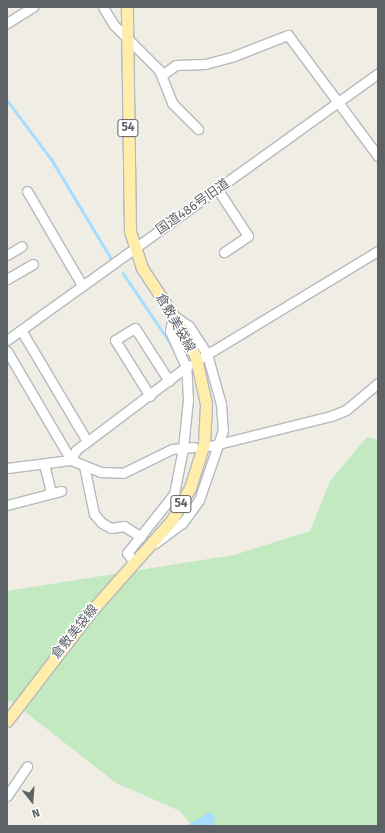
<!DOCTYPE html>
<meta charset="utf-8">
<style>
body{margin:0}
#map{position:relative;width:385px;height:833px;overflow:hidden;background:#f0ede5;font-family:"Fira Sans","Noto Sans JP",sans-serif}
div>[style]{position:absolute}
.green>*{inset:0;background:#c3e9c1}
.water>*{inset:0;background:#a7ddff}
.stream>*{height:2.5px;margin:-1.25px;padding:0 1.25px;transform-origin:1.25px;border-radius:1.25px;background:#a7ddff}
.roads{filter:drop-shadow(1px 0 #b6b9bd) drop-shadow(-1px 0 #b6b9bd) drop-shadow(0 1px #b6b9bd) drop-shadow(0 -1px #b6b9bd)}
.minor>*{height:9px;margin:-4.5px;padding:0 4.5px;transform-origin:4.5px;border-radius:4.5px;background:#fff}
.major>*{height:11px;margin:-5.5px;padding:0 5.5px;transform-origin:5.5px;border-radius:5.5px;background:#ffedac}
span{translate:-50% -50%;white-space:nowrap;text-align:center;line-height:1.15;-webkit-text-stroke:3px #fff;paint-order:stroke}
.shield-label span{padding:1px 3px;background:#fff;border:1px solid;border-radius:3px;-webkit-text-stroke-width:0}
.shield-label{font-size:12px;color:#5d6267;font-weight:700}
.street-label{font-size:13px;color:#5d6267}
.frame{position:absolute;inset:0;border:8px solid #5d6267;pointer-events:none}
.north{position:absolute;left:12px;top:781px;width:40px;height:40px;-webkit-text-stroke:3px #fff;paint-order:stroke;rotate:163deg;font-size:11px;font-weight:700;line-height:16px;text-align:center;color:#5d6267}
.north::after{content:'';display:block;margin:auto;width:14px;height:18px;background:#5d6267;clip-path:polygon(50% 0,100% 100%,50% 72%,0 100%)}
</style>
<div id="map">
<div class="green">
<i style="clip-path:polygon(367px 437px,378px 440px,378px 826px,192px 826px,180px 811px,116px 783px,10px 700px,7px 705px,7px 591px,234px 555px,310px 531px,330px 481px)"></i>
</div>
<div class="water">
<i style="clip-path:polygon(210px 812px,215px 816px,212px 826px,186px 826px)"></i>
</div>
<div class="stream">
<i style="left:7px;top:100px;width:75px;rotate:53.1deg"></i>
<i style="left:52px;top:160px;width:114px;rotate:59deg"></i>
<i style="left:123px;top:273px;width:86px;rotate:55.9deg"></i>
</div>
<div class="roads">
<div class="minor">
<i style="left:103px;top:7px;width:21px;rotate:59deg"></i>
<i style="left:114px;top:25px;width:64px;rotate:45deg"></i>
<i style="left:159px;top:70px;width:35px;rotate:68deg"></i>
<i style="left:172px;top:103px;width:37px;rotate:45deg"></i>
<i style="left:7px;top:23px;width:31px;rotate:-32deg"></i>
<i style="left:162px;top:75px;width:17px;rotate:-36deg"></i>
<i style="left:176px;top:65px;width:29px;rotate:-2deg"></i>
<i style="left:205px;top:64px;width:30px;rotate:-15deg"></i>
<i style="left:234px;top:56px;width:58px;rotate:-21.3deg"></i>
<i style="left:288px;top:35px;width:151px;rotate:53.4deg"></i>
<i style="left:218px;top:190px;width:55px;rotate:56.9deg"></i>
<i style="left:248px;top:236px;width:29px;rotate:146deg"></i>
<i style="left:27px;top:191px;width:109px;rotate:59.7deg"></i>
<i style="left:7px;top:255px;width:17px;rotate:-31deg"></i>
<i style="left:7px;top:279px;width:30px;rotate:-30deg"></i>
<i style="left:21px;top:330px;width:129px;rotate:59.3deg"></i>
<i style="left:7px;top:340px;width:457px;rotate:-35.7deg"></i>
<i style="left:7px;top:351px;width:126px;rotate:59.6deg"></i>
<i style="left:71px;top:460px;width:31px;rotate:22deg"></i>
<i style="left:100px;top:472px;width:23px;rotate:2deg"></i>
<i style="left:123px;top:473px;width:55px;rotate:-26.1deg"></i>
<i style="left:172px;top:449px;width:22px;rotate:-5deg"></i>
<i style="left:201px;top:358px;width:207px;rotate:-31.2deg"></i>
<i style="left:150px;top:396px;width:66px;rotate:-122deg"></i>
<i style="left:115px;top:340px;width:23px;rotate:-31deg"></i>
<i style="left:135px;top:328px;width:63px;rotate:57.3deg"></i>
<i style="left:210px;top:446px;width:125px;rotate:-13.9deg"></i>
<i style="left:331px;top:416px;width:16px;rotate:-22deg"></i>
<i style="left:346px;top:410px;width:42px;rotate:-40.2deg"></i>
<i style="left:71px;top:460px;width:11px;rotate:-63deg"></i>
<i style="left:76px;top:450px;width:141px;rotate:-37deg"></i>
<i style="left:44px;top:464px;width:30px;rotate:76deg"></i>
<i style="left:84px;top:466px;width:49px;rotate:78.2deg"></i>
<i style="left:94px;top:514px;width:12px;rotate:48deg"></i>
<i style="left:102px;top:523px;width:10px;rotate:29deg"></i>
<i style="left:111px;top:528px;width:13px;rotate:-9deg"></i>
<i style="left:124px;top:526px;width:20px;rotate:33deg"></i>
<i style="left:7px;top:468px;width:64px;rotate:-7.1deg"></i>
<i style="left:7px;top:505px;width:56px;rotate:-14.5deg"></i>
<i style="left:134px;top:562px;width:11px;rotate:-128deg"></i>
<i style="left:127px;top:553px;width:75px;rotate:-51.5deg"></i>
<i style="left:174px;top:494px;width:47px;rotate:-78.9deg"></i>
<i style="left:183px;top:448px;width:48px;rotate:-84.1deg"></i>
<i style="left:188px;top:400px;width:33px;rotate:-93deg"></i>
<i style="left:186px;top:367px;width:39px;rotate:-114deg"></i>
<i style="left:170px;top:331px;width:16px;rotate:-79deg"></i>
<i style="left:173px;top:315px;width:19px;rotate:35deg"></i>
<i style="left:189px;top:326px;width:33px;rotate:57deg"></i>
<i style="left:207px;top:354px;width:52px;rotate:74.4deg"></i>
<i style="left:221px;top:404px;width:26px;rotate:86deg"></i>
<i style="left:223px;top:430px;width:74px;rotate:108.9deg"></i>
<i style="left:199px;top:500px;width:29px;rotate:126deg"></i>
<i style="left:182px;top:523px;width:34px;rotate:143deg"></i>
<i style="left:7px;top:796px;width:36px;rotate:-56deg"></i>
</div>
<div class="major">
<i style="left:7px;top:721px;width:141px;rotate:-52.5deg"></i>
<i style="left:93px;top:609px;width:119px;rotate:-48.4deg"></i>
<i style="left:172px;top:520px;width:37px;rotate:-61deg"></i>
<i style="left:190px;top:488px;width:47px;rotate:-72.7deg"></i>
<i style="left:204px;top:443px;width:39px;rotate:-87deg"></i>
<i style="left:206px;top:404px;width:47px;rotate:-102.3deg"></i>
<i style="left:196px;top:358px;width:29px;rotate:-115deg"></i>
<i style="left:184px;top:332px;width:77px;rotate:-123.3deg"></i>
<i style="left:142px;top:268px;width:38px;rotate:-108deg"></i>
<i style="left:130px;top:232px;width:225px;rotate:-90.8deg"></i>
</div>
</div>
<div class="shield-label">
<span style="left:128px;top:128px">54</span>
<span style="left:181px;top:504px">54</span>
</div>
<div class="street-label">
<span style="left:193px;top:207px;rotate:-35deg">国道486号旧道</span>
<span style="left:175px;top:323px;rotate:60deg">倉敷美袋線</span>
<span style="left:75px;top:632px;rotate:-51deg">倉敷美袋線</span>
</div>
<div class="frame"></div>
<div class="north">N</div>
</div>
